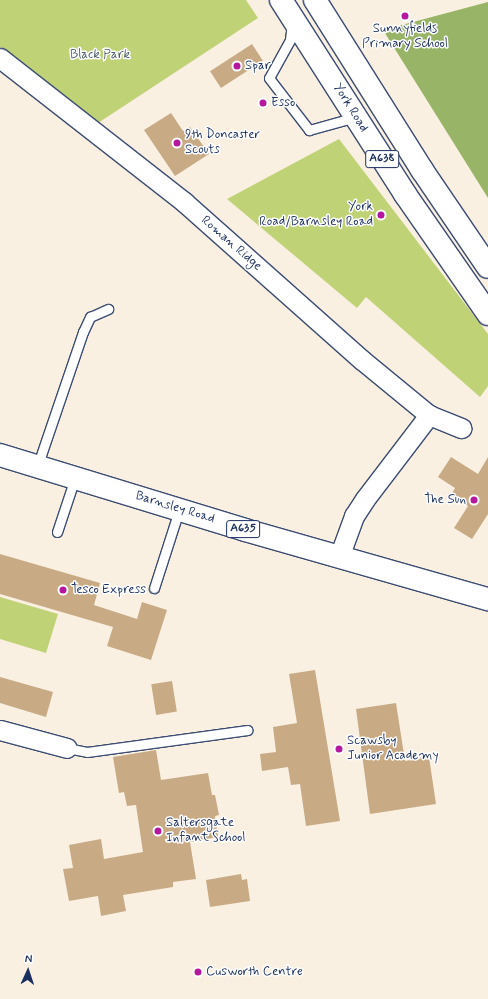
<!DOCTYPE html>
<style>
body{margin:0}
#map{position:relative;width:488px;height:999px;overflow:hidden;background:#f9f0e2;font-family:Mynerve,sans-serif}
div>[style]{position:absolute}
.green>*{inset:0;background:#c0d276}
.forest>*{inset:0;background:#98b467}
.building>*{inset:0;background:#c8ab85;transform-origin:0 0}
.roads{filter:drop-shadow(1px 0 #3c4c72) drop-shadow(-1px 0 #3c4c72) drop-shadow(0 1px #3c4c72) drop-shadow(0 -1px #3c4c72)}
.service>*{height:9px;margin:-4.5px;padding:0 4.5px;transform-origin:4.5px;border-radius:4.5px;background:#fff}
.minor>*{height:19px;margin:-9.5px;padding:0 9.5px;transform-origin:9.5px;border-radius:9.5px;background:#fff}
.trunk>*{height:22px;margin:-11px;padding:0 11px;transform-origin:11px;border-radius:11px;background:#fff}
.dots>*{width:11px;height:11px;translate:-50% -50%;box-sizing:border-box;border:2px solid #fff;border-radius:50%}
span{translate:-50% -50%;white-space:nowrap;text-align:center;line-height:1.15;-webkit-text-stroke:3px #fff;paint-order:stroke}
.shield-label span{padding:1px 3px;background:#fff;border:1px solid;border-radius:3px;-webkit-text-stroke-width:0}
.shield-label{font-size:12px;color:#1b2f5e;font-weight:700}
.poi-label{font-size:13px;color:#1b2f5e}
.left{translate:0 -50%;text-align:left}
.right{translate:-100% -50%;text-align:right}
.park-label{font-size:13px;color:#4d6065}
.street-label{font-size:13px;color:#1b2f5e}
.north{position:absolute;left:8px;top:951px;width:40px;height:40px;-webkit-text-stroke:3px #fff;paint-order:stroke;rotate:3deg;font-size:11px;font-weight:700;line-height:16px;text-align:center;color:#1b2f5e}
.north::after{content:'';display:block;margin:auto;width:14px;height:18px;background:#1b2f5e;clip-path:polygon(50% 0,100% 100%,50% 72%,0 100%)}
</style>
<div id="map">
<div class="green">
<i style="clip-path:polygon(0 0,246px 0,258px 18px,98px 123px,0 47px)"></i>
<i style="clip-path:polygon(339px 139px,488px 334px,488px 386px,480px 397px,366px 297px,357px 308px,227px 199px)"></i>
<i style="clip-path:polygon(0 597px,58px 614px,46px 653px,0 639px)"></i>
</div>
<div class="forest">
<i style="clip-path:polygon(488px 2px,488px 198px,383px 30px)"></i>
</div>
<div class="building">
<i style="left:252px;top:44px;width:20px;height:50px;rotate:57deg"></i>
<i style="clip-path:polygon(171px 113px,183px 131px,190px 127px,209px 154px,175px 176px,144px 130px)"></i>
<i style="clip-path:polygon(451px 457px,478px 474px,488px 457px,488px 514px,472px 539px,454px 528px,468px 506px,451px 495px,455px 488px,438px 477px)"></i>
<i style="clip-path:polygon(0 554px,100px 583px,94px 605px,137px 619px,142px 602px,167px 610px,151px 660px,107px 646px,113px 627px,0 594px)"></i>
<i style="clip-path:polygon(315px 670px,340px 821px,306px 826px,300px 784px,291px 785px,288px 767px,262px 771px,260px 754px,276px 752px,273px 727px,297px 723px,289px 674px)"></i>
<i style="clip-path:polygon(0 677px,53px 692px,46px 717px,0 703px)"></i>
<i style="left:172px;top:681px;width:31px;height:21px;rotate:81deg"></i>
<i style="clip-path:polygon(396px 703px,405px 761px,429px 757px,436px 804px,370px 814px,356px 709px)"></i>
<i style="clip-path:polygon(156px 750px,161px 780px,208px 773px,212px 795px,215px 795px,219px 815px,215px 816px,218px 837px,190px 842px,196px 879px,173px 882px,173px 887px,123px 895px,126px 911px,101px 916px,98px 896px,69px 901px,63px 869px,73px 868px,69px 845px,101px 839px,104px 859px,143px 852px,136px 805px,127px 806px,124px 792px,119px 793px,113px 757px)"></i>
<i style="clip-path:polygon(241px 874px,242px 880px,247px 879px,250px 901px,210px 907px,206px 880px)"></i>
</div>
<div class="roads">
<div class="service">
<i style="left:292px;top:23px;width:17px;rotate:97deg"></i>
<i style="left:290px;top:40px;width:43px;rotate:118.9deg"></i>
<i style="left:269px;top:78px;width:66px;rotate:52.4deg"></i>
<i style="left:309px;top:130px;width:49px;rotate:-15.5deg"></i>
<i style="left:37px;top:467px;width:143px;rotate:-71.2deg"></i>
<i style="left:83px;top:332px;width:17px;rotate:-65deg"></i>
<i style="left:90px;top:317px;width:20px;rotate:-24deg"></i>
<i style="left:57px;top:532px;width:57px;rotate:-71.6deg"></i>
<i style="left:154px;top:588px;width:82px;rotate:-72.2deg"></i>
<i style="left:67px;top:748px;width:20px;rotate:11deg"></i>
<i style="left:87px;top:752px;width:162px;rotate:-7.8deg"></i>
</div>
<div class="minor">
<i style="left:0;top:58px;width:234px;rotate:38deg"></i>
<i style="left:184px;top:202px;width:238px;rotate:41.6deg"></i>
<i style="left:362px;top:360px;width:87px;rotate:39.4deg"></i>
<i style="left:429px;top:415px;width:35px;rotate:22deg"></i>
<i style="left:339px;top:557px;width:44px;rotate:-69.9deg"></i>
<i style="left:354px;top:516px;width:20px;rotate:-57deg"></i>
<i style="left:365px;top:499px;width:106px;rotate:-52.7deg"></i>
<i style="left:0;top:730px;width:69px;rotate:15deg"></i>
</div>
<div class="trunk">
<i style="left:281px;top:0;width:230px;rotate:57.4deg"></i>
<i style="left:405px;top:194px;width:146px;rotate:55.3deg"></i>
<i style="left:315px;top:0;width:201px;rotate:57.8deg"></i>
<i style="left:422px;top:170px;width:117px;rotate:55.8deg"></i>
<i style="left:0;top:455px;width:256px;rotate:17deg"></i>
<i style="left:245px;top:530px;width:253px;rotate:15.9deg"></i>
</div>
</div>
<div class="dots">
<i style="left:405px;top:16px;background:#b5179e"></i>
<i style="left:237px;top:66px;background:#b5179e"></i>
<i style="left:263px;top:103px;background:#b5179e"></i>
<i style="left:177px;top:143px;background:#b5179e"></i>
<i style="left:381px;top:215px;background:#b5179e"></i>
<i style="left:474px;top:500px;background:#b5179e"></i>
<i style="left:63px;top:590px;background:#b5179e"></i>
<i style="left:339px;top:749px;background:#b5179e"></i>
<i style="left:158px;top:831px;background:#b5179e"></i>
<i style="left:198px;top:972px;background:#b5179e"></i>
</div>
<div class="shield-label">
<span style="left:382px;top:159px">A638</span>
<span style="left:243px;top:529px">A635</span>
</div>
<div class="poi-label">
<span style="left:405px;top:37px">Sunnyfields<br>Primary School</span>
<span class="left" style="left:245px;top:66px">Spar</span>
<span class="left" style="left:271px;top:103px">Esso</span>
<span class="left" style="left:185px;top:143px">9th Doncaster<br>Scouts</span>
<span class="right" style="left:373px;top:215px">York<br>Road/Barnsley Road</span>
<span class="right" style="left:466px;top:500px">The Sun</span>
<span class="left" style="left:71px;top:590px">Tesco Express</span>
<span class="left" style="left:347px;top:749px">Scawsby<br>Junior Academy</span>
<span class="left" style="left:166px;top:831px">Saltersgate<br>Infant School</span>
<span class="left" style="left:206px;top:972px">Cusworth Centre</span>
</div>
<div class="park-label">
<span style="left:100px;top:55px">Black Park</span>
</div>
<div class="street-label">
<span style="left:350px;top:108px;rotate:58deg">York Road</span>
<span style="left:231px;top:244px;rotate:41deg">Roman Ridge</span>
<span style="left:175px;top:508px;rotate:17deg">Barnsley Road</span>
</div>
<div class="north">N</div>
</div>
